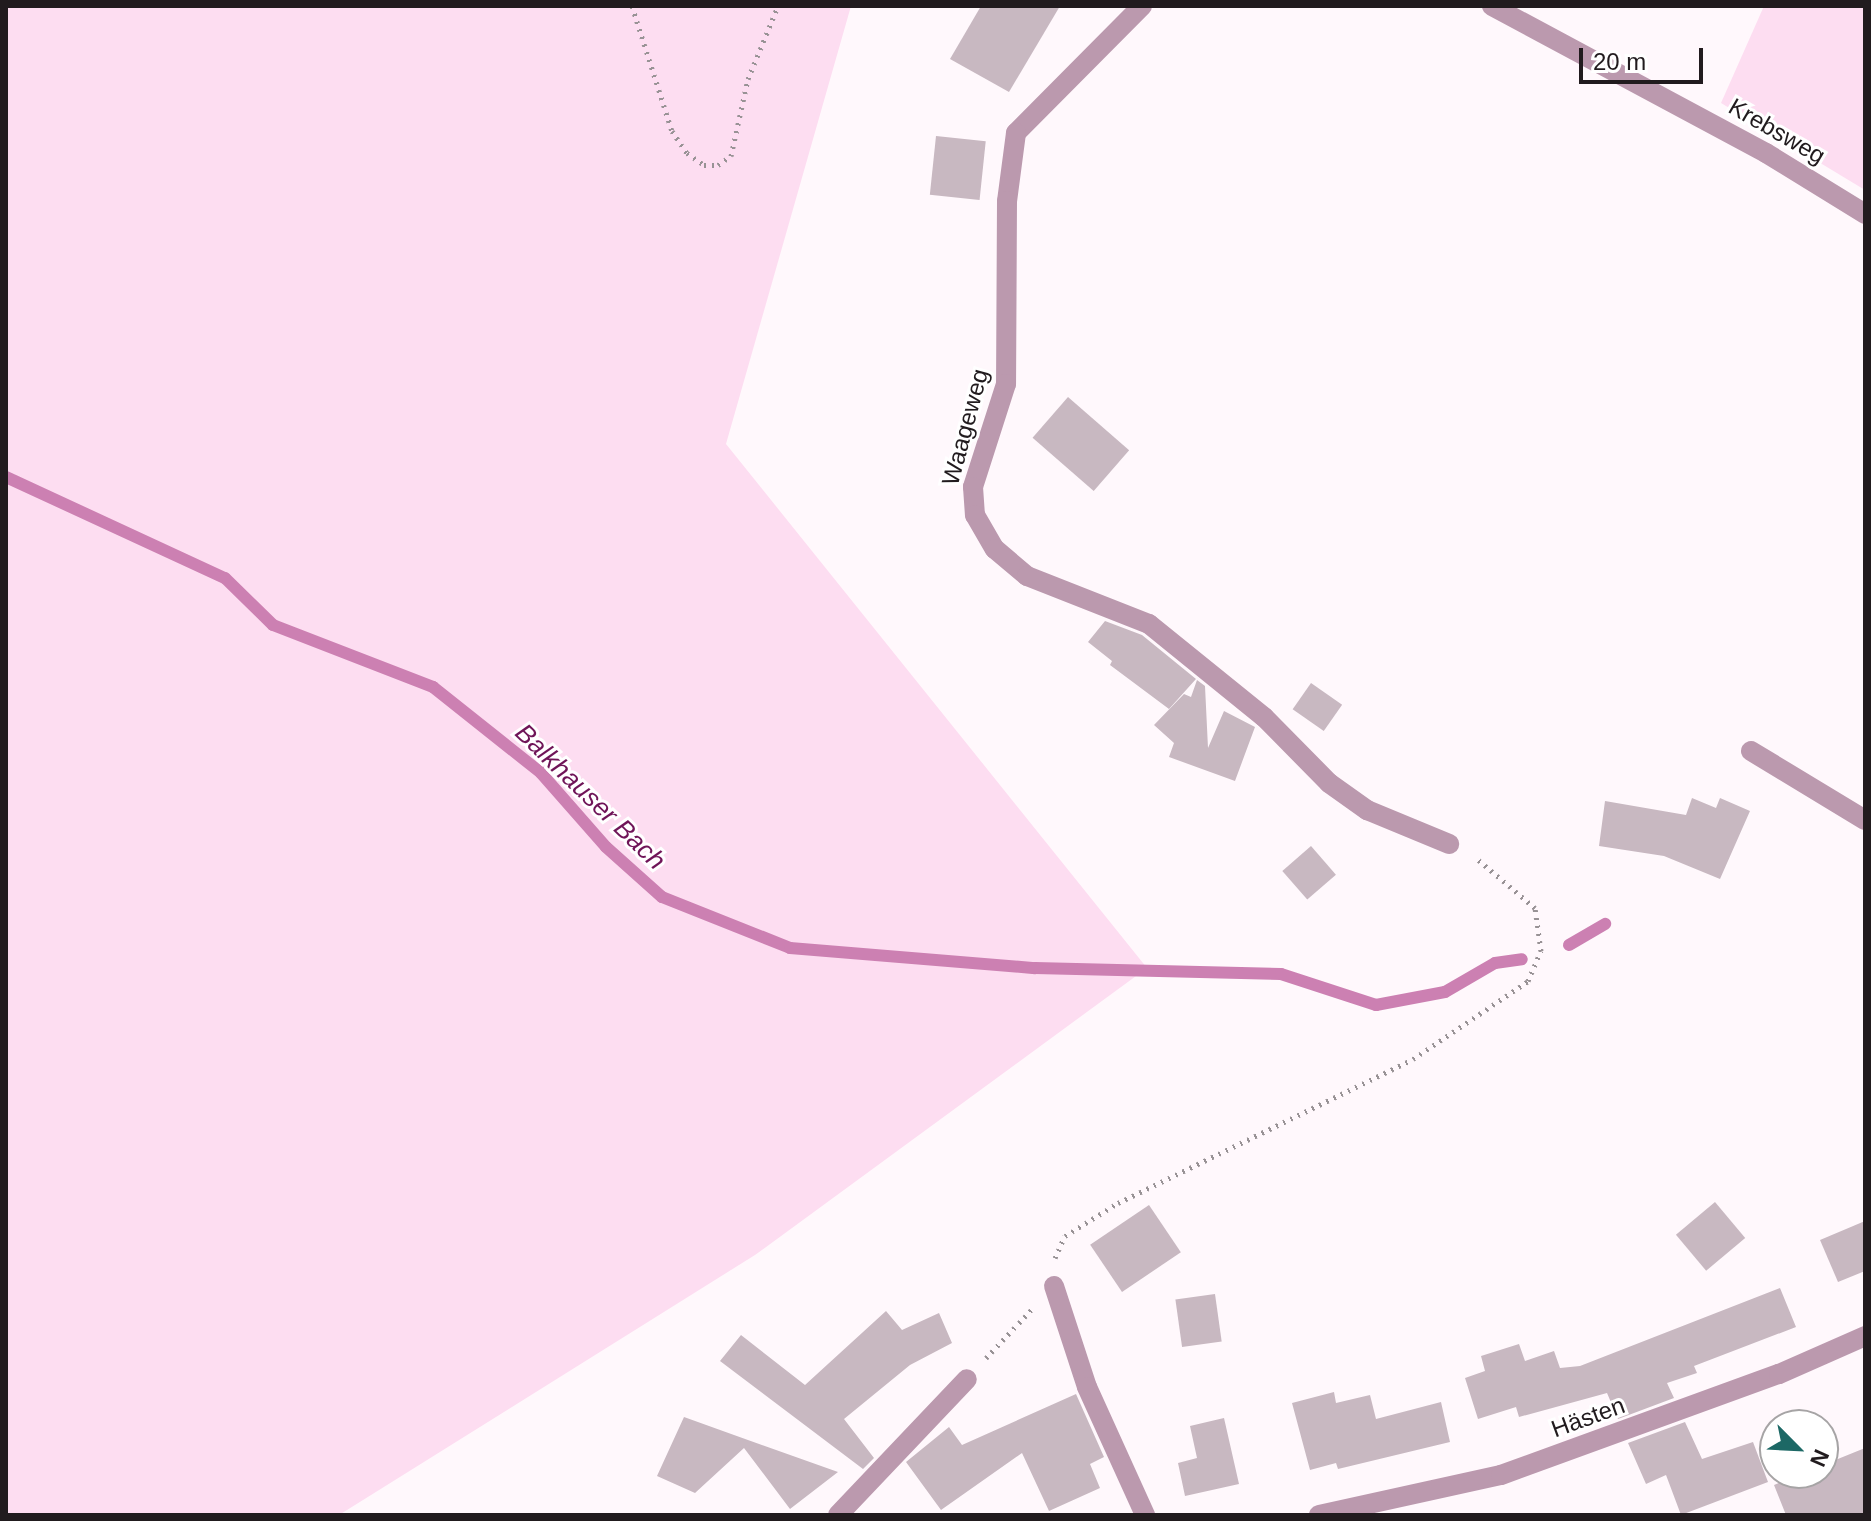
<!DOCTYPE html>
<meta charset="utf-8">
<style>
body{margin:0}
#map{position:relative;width:1871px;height:1521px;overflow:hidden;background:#fff8fc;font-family:Helvetica,sans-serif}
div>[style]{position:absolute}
.green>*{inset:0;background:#fdddf1}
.stream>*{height:12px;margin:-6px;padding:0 6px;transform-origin:6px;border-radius:6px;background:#cc80b2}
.building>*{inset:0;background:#c8b8c1;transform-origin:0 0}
.path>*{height:5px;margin-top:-2.5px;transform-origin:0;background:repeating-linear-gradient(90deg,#989295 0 2px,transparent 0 8px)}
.service>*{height:20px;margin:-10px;padding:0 10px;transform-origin:10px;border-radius:10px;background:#bb99ae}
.minor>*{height:20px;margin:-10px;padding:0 10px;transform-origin:10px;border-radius:10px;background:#bb99ae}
span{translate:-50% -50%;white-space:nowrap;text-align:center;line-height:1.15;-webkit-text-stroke:6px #fff;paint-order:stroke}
.street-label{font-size:24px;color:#211b1e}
.water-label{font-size:26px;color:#6f1458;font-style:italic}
.frame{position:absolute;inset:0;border:8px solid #211b1e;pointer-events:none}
.north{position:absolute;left:1759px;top:1409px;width:80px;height:80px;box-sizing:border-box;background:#fff;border:2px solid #a6a4a5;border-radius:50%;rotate:114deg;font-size:22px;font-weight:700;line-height:32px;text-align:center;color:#211b1e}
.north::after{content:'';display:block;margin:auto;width:28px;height:36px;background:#1c6865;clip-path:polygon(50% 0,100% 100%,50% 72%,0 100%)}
.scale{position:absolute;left:1579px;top:48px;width:124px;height:36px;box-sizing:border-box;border:4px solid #211b1e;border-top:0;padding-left:10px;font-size:24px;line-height:28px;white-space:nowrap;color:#211b1e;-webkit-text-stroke:6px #fff;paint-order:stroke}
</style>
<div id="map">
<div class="green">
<i style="clip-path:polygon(6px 6px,851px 6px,726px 444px,1147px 968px,755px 1255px,339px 1515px,6px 1515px)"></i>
<i style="clip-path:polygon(1764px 6px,1865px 6px,1865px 190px,1721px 103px)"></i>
</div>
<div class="stream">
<i style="left:6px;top:477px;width:241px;rotate:24.8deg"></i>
<i style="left:225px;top:578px;width:67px;rotate:44.4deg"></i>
<i style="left:273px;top:625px;width:172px;rotate:21.2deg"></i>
<i style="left:433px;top:687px;width:138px;rotate:38.5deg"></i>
<i style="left:541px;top:773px;width:98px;rotate:48.7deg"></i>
<i style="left:606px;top:847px;width:75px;rotate:41.8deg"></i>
<i style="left:662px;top:897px;width:138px;rotate:21.7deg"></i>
<i style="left:790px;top:948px;width:246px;rotate:4.7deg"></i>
<i style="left:1035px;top:968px;width:246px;rotate:1.4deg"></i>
<i style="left:1281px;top:974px;width:100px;rotate:18.1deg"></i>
<i style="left:1376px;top:1005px;width:70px;rotate:-10.7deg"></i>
<i style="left:1445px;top:992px;width:58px;rotate:-30.1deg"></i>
<i style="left:1495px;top:963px;width:27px;rotate:-8deg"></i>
<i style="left:1569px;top:945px;width:42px;rotate:-30.3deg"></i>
</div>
<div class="building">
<i style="clip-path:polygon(981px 6px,1060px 6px,1009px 92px,950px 59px)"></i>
<i style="left:936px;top:136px;width:50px;height:59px;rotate:6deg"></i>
<i style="left:1068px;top:397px;width:81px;height:54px;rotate:41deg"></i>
<i style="clip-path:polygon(1105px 621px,1142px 635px,1196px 679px,1169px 709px,1110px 665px,1112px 661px,1088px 642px)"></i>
<i style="clip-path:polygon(1197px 680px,1205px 686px,1208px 748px,1224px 711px,1255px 727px,1235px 781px,1169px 757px,1174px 743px,1154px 725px,1184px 694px,1191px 697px)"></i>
<i style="left:1311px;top:683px;width:38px;height:32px;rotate:35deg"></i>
<i style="clip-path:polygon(1692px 798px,1716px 808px,1720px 798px,1750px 811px,1720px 879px,1664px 856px,1599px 846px,1605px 801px,1686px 815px)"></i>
<i style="left:1311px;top:846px;width:38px;height:38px;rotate:49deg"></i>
<i style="left:1715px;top:1202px;width:47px;height:51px;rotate:50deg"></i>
<i style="left:1149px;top:1205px;width:57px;height:71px;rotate:56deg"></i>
<i style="clip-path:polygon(1865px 1221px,1865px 1271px,1838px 1282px,1820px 1240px)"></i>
<i style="clip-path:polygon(1780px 1288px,1796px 1327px,1694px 1366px,1697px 1373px,1667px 1383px,1674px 1398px,1618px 1419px,1607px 1393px,1519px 1417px,1516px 1407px,1478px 1419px,1465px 1378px,1485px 1371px,1481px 1356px,1519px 1344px,1525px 1361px,1554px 1351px,1560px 1368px,1580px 1366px)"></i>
<i style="left:1215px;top:1294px;width:48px;height:40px;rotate:82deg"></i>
<i style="clip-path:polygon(886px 1311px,902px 1330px,939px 1313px,952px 1343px,910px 1365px,844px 1419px,874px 1458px,863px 1469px,720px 1361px,741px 1335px,805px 1385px)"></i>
<i style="clip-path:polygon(1334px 1392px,1336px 1403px,1370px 1395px,1376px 1419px,1441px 1402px,1450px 1442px,1338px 1469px,1336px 1463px,1310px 1470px,1292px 1403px)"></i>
<i style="clip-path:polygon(1076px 1394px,1104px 1457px,1090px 1464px,1100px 1488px,1049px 1511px,1022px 1453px,941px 1510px,906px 1462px,949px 1427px,962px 1445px)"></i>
<i style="clip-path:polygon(684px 1417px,734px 1435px,838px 1472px,790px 1509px,744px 1448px,695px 1493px,657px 1476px)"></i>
<i style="clip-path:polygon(1224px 1418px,1239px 1484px,1185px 1496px,1178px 1463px,1197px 1458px,1190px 1426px)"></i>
<i style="clip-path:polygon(1685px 1422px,1702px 1459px,1753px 1442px,1768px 1482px,1681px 1515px,1666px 1475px,1646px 1484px,1628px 1443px)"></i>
<i style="clip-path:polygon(1865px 1448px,1865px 1515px,1786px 1515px,1774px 1485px,1803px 1473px,1823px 1473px,1823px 1465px)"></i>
</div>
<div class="path">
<i style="left:632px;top:6px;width:131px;rotate:72.3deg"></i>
<i style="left:672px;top:131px;width:27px;rotate:56deg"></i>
<i style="left:687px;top:153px;width:21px;rotate:35deg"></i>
<i style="left:704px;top:165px;width:14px"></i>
<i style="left:718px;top:165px;width:16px;rotate:-35deg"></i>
<i style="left:731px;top:156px;width:79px;rotate:-77.6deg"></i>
<i style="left:748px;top:79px;width:79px;rotate:-67.7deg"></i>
<i style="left:1055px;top:1258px;width:24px;rotate:-66deg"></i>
<i style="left:1065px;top:1236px;width:62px;rotate:-31.9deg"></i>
<i style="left:1118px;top:1203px;width:328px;rotate:-26deg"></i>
<i style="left:1413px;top:1059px;width:139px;rotate:-34.1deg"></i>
<i style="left:1528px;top:981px;width:33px;rotate:-67deg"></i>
<i style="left:1541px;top:951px;width:43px;rotate:-97.9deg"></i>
<i style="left:1535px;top:908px;width:79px;rotate:-139.6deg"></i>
<i style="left:986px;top:1358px;width:66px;rotate:-46.8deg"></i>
</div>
<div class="service">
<i style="left:1751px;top:751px;width:133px;rotate:31.2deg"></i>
<i style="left:1054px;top:1286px;width:106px;rotate:71.9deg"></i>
<i style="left:1087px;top:1387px;width:141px;rotate:65.6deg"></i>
<i style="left:838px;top:1515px;width:187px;rotate:-46.5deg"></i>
</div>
<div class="minor">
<i style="left:1142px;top:6px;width:179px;rotate:134.8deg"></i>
<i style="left:1016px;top:133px;width:69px;rotate:97.5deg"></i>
<i style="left:1007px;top:201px;width:183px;rotate:90.3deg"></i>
<i style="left:1006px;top:384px;width:108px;rotate:107.8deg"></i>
<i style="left:973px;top:487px;width:28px;rotate:86deg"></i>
<i style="left:975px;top:515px;width:39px;rotate:60deg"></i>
<i style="left:995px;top:549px;width:42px;rotate:40.2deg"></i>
<i style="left:1027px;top:576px;width:131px;rotate:21.5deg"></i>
<i style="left:1149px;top:624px;width:148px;rotate:39deg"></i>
<i style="left:1264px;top:717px;width:93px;rotate:45.4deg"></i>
<i style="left:1329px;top:783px;width:47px;rotate:35.4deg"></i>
<i style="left:1367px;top:810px;width:89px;rotate:22.5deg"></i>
<i style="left:1492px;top:6px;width:311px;rotate:28.2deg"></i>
<i style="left:1766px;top:153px;width:116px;rotate:31.6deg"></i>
<i style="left:1319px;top:1515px;width:186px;rotate:-12.4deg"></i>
<i style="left:1501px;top:1475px;width:296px;rotate:-20deg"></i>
<i style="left:1779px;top:1374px;width:94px;rotate:-23.8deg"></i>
</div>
<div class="street-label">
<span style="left:1777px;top:131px;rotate:30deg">Krebsweg</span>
<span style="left:965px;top:427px;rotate:-75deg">Waageweg</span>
<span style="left:1588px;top:1417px;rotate:-20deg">Hästen</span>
</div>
<div class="water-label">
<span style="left:590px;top:797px;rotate:44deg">Balkhauser Bach</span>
</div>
<div class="frame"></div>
<div class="north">N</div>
<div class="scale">20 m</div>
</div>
